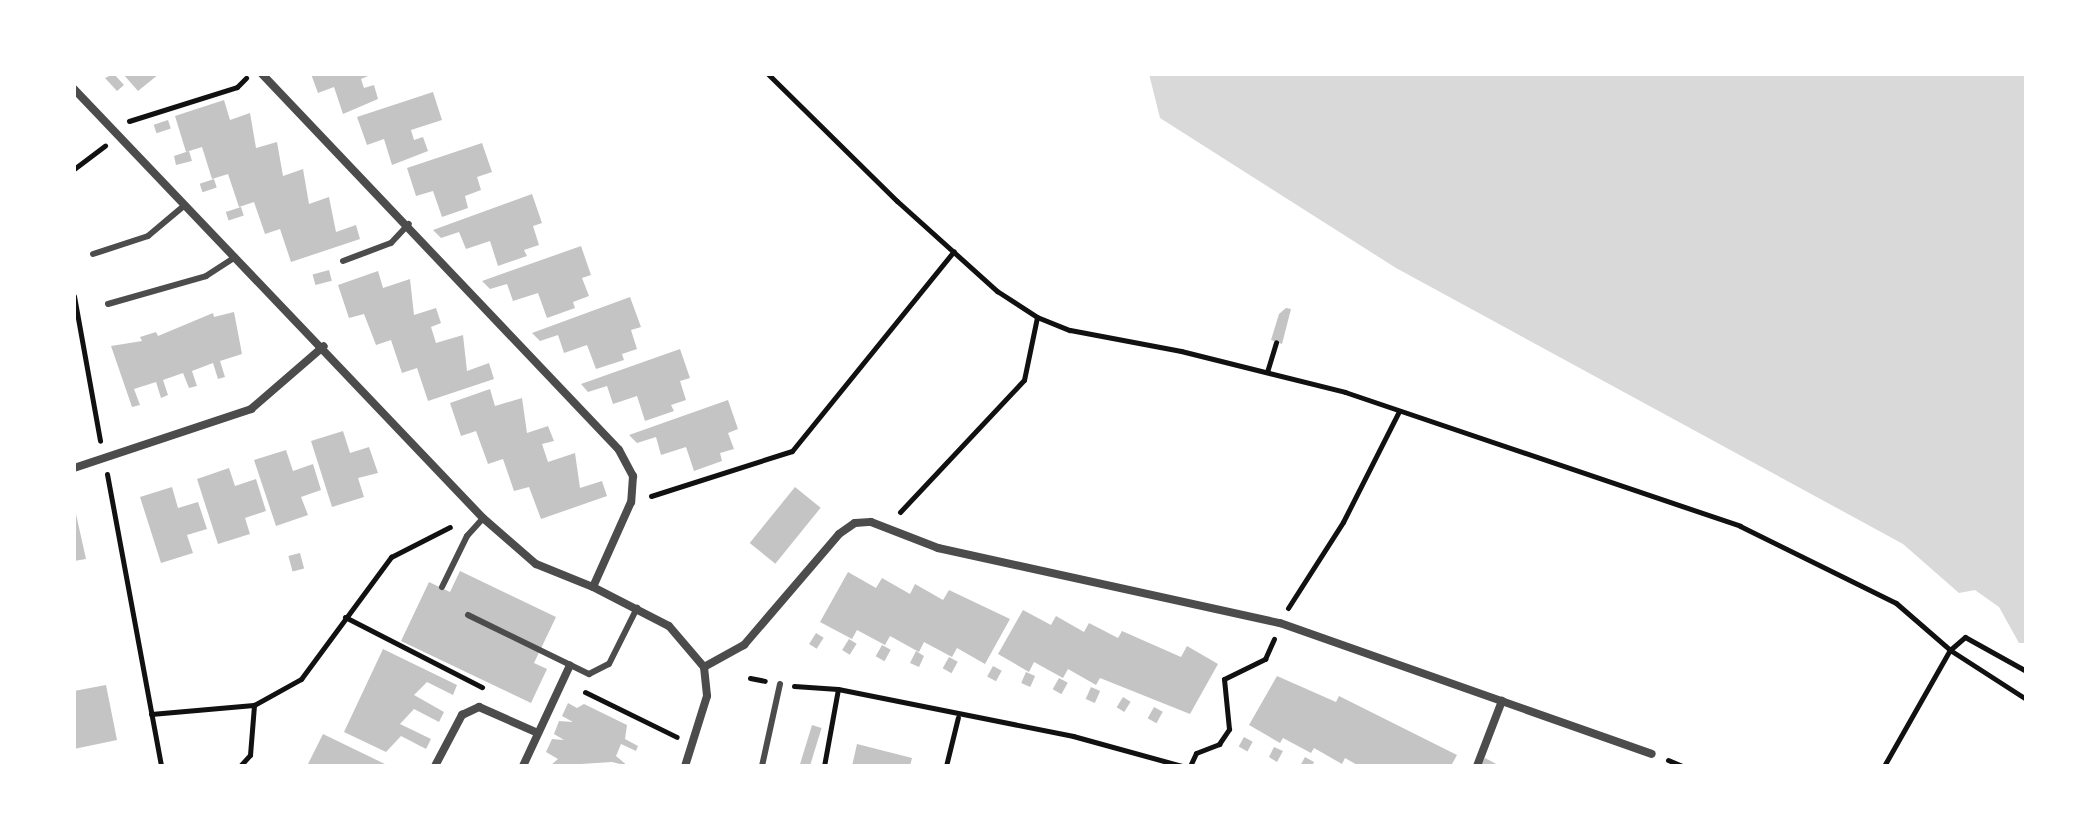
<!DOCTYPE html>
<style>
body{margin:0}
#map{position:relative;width:2100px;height:840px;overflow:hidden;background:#fff;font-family:"Asap Condensed",sans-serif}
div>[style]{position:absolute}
.water>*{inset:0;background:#d9d9d9}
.building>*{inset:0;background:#c4c4c4;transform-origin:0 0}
.path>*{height:5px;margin:-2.5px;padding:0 2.5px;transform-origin:2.5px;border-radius:2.5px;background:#111}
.service>*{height:6px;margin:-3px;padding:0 3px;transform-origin:3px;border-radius:3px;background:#4c4c4c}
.minor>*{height:8px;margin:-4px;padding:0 4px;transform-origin:4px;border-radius:4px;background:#4c4c4c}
span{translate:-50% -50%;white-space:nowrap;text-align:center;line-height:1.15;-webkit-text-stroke:6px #fff;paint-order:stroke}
.frame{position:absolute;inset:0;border:76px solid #fff;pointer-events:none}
</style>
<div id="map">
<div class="water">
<i style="clip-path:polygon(1149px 74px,2026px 74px,2026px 643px,2019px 643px,1999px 607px,1975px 590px,1959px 593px,1903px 544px,1396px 268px,1160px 118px)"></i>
</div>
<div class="building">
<i style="clip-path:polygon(114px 74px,124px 85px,117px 91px,105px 78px)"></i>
<i style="clip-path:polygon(123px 74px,159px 74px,138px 91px)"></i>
<i style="clip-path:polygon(311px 74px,373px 74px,361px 79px,364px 88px,374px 85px,378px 99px,343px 114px,334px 87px,318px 93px)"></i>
<i style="clip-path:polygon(433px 92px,442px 120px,411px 130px,414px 140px,423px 137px,428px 151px,392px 165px,384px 139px,367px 145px,357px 117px)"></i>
<i style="clip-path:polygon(224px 100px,230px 120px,250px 113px,256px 148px,277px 142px,283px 176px,303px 169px,309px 204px,329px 197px,336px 232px,356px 225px,360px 239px,291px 262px,280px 229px,265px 234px,254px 202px,239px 207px,228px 174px,212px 179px,202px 147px,186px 152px,175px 116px)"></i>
<i style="left:168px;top:120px;width:9px;height:15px;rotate:72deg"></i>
<i style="clip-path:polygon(482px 143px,492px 172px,477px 177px,481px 190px,465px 196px,468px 208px,442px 217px,433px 191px,416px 196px,407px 168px)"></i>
<i style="clip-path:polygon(189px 151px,192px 161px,176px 165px,174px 156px)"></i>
<i style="left:214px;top:179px;width:9px;height:15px;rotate:72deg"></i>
<i style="clip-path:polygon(532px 194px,542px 223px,533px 226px,539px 245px,524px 250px,527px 256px,498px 266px,490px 241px,466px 249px,459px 232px,441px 238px,433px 230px)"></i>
<i style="left:241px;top:207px;width:9px;height:16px;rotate:72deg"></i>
<i style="clip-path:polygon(581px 246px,591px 275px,582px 278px,589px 296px,573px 302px,575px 308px,547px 318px,538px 293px,513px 301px,507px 284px,490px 289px,482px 281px)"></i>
<i style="left:329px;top:270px;width:11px;height:17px;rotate:75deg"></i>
<i style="clip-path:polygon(378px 271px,383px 288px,410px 279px,414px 315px,436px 308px,441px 323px,431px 327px,436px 343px,463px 335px,467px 371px,489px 363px,494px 379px,428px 401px,417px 368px,402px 373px,391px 340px,376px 345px,364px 314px,349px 318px,338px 285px)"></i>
<i style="clip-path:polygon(630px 297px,641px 327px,631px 330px,637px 349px,622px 354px,624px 360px,596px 369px,587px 345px,564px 353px,558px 335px,540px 341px,532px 333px)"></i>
<i style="clip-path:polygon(1286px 308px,1291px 309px,1282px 344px,1271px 340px,1279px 314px)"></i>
<i style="clip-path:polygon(234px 312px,242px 354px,220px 361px,225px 377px,218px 379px,213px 363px,192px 371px,197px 386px,189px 388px,183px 373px,163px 380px,168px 395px,161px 398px,156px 382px,134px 389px,140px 405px,132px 407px,111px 346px,142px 341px,140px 337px,156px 332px,158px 336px,213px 313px,214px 317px)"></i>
<i style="clip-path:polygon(680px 349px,690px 378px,680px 381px,686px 400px,671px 405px,674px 411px,645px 421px,637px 396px,613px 404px,607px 386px,588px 392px,581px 384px)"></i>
<i style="clip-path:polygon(490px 389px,495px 406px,522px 398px,527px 433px,548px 426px,554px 441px,542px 444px,548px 462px,575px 453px,580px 488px,602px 481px,607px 496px,541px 519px,529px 487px,514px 491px,503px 459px,488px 464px,476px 431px,461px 436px,450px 403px)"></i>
<i style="clip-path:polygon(728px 400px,738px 429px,728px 433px,734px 449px,720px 453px,722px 461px,694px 471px,686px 447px,661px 455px,656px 437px,637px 443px,629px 435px)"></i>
<i style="clip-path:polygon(343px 431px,350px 453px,369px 447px,378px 473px,358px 478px,364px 497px,332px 507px,311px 441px)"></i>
<i style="clip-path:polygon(286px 450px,293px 471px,313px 464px,321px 490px,301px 497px,308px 515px,276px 526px,254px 460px)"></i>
<i style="clip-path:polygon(229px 468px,235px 486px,256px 479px,266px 511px,245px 518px,250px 534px,218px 544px,197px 479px)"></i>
<i style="clip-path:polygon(172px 487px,178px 508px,198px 502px,207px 529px,187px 535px,193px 553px,161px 563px,140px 497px)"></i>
<i style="left:795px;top:487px;width:33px;height:72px;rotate:39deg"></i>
<i style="clip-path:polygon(74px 505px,86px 559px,74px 561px)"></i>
<i style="left:300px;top:553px;width:16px;height:12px;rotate:75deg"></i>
<i style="clip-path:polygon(460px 571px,556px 617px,534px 663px,547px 669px,531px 703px,401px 641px,429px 582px,450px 592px)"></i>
<i style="clip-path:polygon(848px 572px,876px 588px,882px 578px,910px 594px,915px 584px,943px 600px,949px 590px,1010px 619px,985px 664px,957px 648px,952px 657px,924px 642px,919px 652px,890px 636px,885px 645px,857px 630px,852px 639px,820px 622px)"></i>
<i style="clip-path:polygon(1023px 610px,1051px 625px,1056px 616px,1084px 632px,1089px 623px,1118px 638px,1122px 631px,1181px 657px,1187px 646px,1218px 664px,1190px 714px,1100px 678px,1096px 685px,1068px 669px,1063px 678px,1034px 662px,1029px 672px,998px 654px)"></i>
<i style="left:816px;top:633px;width:9px;height:13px;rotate:32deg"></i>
<i style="left:849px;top:639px;width:9px;height:13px;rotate:32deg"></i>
<i style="left:882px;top:645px;width:10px;height:13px;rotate:29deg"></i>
<i style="clip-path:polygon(383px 649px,457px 685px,453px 695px,427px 682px,414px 695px,444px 712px,439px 722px,414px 709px,400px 724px,431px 739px,426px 749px,401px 736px,386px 752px,344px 732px)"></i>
<i style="clip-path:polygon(916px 651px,924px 656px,919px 667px,910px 663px)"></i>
<i style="left:949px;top:657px;width:10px;height:13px;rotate:29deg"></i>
<i style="left:993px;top:666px;width:10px;height:12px;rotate:29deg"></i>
<i style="left:1026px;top:672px;width:10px;height:12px;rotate:24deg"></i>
<i style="clip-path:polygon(1277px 676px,1336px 702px,1339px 696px,1457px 755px,1451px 766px,1359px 766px,1345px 758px,1342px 764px,1314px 748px,1311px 753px,1283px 738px,1280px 743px,1249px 725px)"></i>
<i style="left:1059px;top:678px;width:10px;height:13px;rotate:29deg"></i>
<i style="clip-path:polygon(106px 685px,117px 740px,74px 749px,74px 691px)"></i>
<i style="left:1091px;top:687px;width:10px;height:13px;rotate:24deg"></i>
<i style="left:1123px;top:697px;width:9px;height:12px;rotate:32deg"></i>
<i style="clip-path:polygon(568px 703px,577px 708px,584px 704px,627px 725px,625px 739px,638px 746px,636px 751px,621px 744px,616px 756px,628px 766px,612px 762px,550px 766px,558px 759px,546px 752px,552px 739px,564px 740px,554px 734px,559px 721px,573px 722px,562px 716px)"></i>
<i style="left:1154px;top:707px;width:10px;height:13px;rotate:29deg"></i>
<i style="left:812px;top:725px;width:10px;height:42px;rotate:17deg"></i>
<i style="clip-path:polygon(323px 734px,389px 766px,307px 766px)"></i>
<i style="left:1244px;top:737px;width:10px;height:11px;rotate:29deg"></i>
<i style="clip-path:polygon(857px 744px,912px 758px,910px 766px,852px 766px)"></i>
<i style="clip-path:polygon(1274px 747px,1283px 751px,1277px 762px,1269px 757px)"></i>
<i style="clip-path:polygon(1305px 757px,1314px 762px,1312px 766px,1300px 766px)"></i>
<i style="clip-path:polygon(1485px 758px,1500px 766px,1480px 766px)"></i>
</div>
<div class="path">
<i style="left:768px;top:74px;width:181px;rotate:44.6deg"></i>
<i style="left:897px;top:201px;width:135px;rotate:42deg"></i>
<i style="left:997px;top:291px;width:48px;rotate:33deg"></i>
<i style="left:1037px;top:317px;width:35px;rotate:22deg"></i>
<i style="left:1070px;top:330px;width:113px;rotate:10.7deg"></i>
<i style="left:1181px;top:351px;width:169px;rotate:14deg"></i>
<i style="left:1345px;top:392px;width:417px;rotate:18.7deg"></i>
<i style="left:1740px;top:526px;width:174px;rotate:26.3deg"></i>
<i style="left:1896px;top:603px;width:72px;rotate:41deg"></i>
<i style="left:1950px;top:650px;width:90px;rotate:32.8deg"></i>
<i style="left:129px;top:121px;width:113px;rotate:-17.5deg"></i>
<i style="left:237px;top:87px;width:13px;rotate:-45deg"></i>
<i style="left:74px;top:169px;width:39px;rotate:-37deg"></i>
<i style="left:74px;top:296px;width:147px;rotate:79.8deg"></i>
<i style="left:1267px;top:372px;width:31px;rotate:-73deg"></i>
<i style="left:107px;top:474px;width:297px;rotate:79.5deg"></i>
<i style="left:651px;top:496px;width:148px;rotate:-17.7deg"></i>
<i style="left:792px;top:451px;width:257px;rotate:-51deg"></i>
<i style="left:900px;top:512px;width:181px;rotate:-46.8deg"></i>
<i style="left:1024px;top:380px;width:64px;rotate:-78.3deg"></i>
<i style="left:1288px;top:608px;width:102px;rotate:-57.4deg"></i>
<i style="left:1343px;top:522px;width:124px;rotate:-63.2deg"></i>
<i style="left:345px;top:617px;width:154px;rotate:27.1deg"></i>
<i style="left:750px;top:678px;width:15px;rotate:11deg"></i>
<i style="left:794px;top:686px;width:44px;rotate:3.9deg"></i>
<i style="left:838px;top:689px;width:240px;rotate:11.3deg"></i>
<i style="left:1073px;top:736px;width:113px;rotate:15.4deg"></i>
<i style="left:585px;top:692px;width:102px;rotate:26.1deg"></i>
<i style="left:151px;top:714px;width:103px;rotate:-5deg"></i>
<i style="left:254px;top:705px;width:54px;rotate:-29deg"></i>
<i style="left:301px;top:679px;width:152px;rotate:-53.6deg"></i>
<i style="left:391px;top:557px;width:66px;rotate:-27deg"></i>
<i style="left:1668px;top:760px;width:15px;rotate:23deg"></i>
<i style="left:240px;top:766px;width:15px;rotate:-48deg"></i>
<i style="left:250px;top:755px;width:50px;rotate:-85.4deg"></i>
<i style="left:824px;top:766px;width:78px;rotate:-79.7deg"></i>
<i style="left:946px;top:766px;width:50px;rotate:-76.2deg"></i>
<i style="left:1190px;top:766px;width:14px;rotate:-65deg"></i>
<i style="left:1196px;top:753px;width:25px;rotate:-21deg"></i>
<i style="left:1219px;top:744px;width:18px;rotate:-56deg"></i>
<i style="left:1229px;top:729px;width:50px;rotate:-95.7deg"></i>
<i style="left:1224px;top:679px;width:46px;rotate:-26deg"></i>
<i style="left:1265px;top:659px;width:22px;rotate:-66deg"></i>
<i style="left:1884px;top:766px;width:133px;rotate:-60.4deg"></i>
<i style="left:1950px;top:650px;width:20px;rotate:-41deg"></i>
<i style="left:1965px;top:637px;width:70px;rotate:29.1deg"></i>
</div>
<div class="service">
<i style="left:93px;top:254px;width:58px;rotate:-18.1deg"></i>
<i style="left:148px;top:236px;width:48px;rotate:-40deg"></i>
<i style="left:343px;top:261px;width:51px;rotate:-20.6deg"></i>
<i style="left:391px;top:243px;width:26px;rotate:-47deg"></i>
<i style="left:108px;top:304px;width:102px;rotate:-15.9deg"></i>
<i style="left:206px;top:276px;width:35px;rotate:-33deg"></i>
<i style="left:442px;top:587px;width:57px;rotate:-63.9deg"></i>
<i style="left:467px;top:536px;width:24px;rotate:-48deg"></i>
<i style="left:468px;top:615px;width:135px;rotate:26deg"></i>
<i style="left:589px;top:674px;width:22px;rotate:-27deg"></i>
<i style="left:609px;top:664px;width:63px;rotate:-63.4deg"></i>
<i style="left:762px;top:766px;width:84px;rotate:-77.6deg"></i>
</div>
<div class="minor">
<i style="left:262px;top:74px;width:518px;rotate:46.48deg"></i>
<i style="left:619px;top:450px;width:30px;rotate:62deg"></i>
<i style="left:633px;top:476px;width:26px;rotate:94deg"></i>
<i style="left:631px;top:502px;width:93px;rotate:114.1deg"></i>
<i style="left:593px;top:587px;width:85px;rotate:27.2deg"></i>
<i style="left:669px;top:626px;width:54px;rotate:49.5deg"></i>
<i style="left:704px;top:667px;width:29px;rotate:84deg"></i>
<i style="left:707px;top:696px;width:73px;rotate:107.4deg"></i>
<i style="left:74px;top:89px;width:593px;rotate:46.37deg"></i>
<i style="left:483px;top:518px;width:70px;rotate:41deg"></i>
<i style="left:536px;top:564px;width:61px;rotate:22deg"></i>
<i style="left:74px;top:468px;width:187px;rotate:-18.4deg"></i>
<i style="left:251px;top:409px;width:96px;rotate:-40.8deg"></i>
<i style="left:704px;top:667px;width:46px;rotate:-28.8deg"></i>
<i style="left:744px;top:645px;width:146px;rotate:-49.4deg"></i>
<i style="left:839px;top:534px;width:19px;rotate:-35deg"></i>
<i style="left:855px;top:523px;width:16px;rotate:-4deg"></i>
<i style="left:871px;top:522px;width:72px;rotate:21.2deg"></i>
<i style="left:938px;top:548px;width:350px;rotate:12.4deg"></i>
<i style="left:1280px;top:623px;width:394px;rotate:19.4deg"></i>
<i style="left:435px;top:766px;width:58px;rotate:-62.1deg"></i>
<i style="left:462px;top:715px;width:19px;rotate:-25deg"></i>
<i style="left:479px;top:707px;width:64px;rotate:23.8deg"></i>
<i style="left:523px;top:766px;width:111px;rotate:-65deg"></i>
<i style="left:1477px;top:766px;width:70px;rotate:-69deg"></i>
</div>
<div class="frame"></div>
</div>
